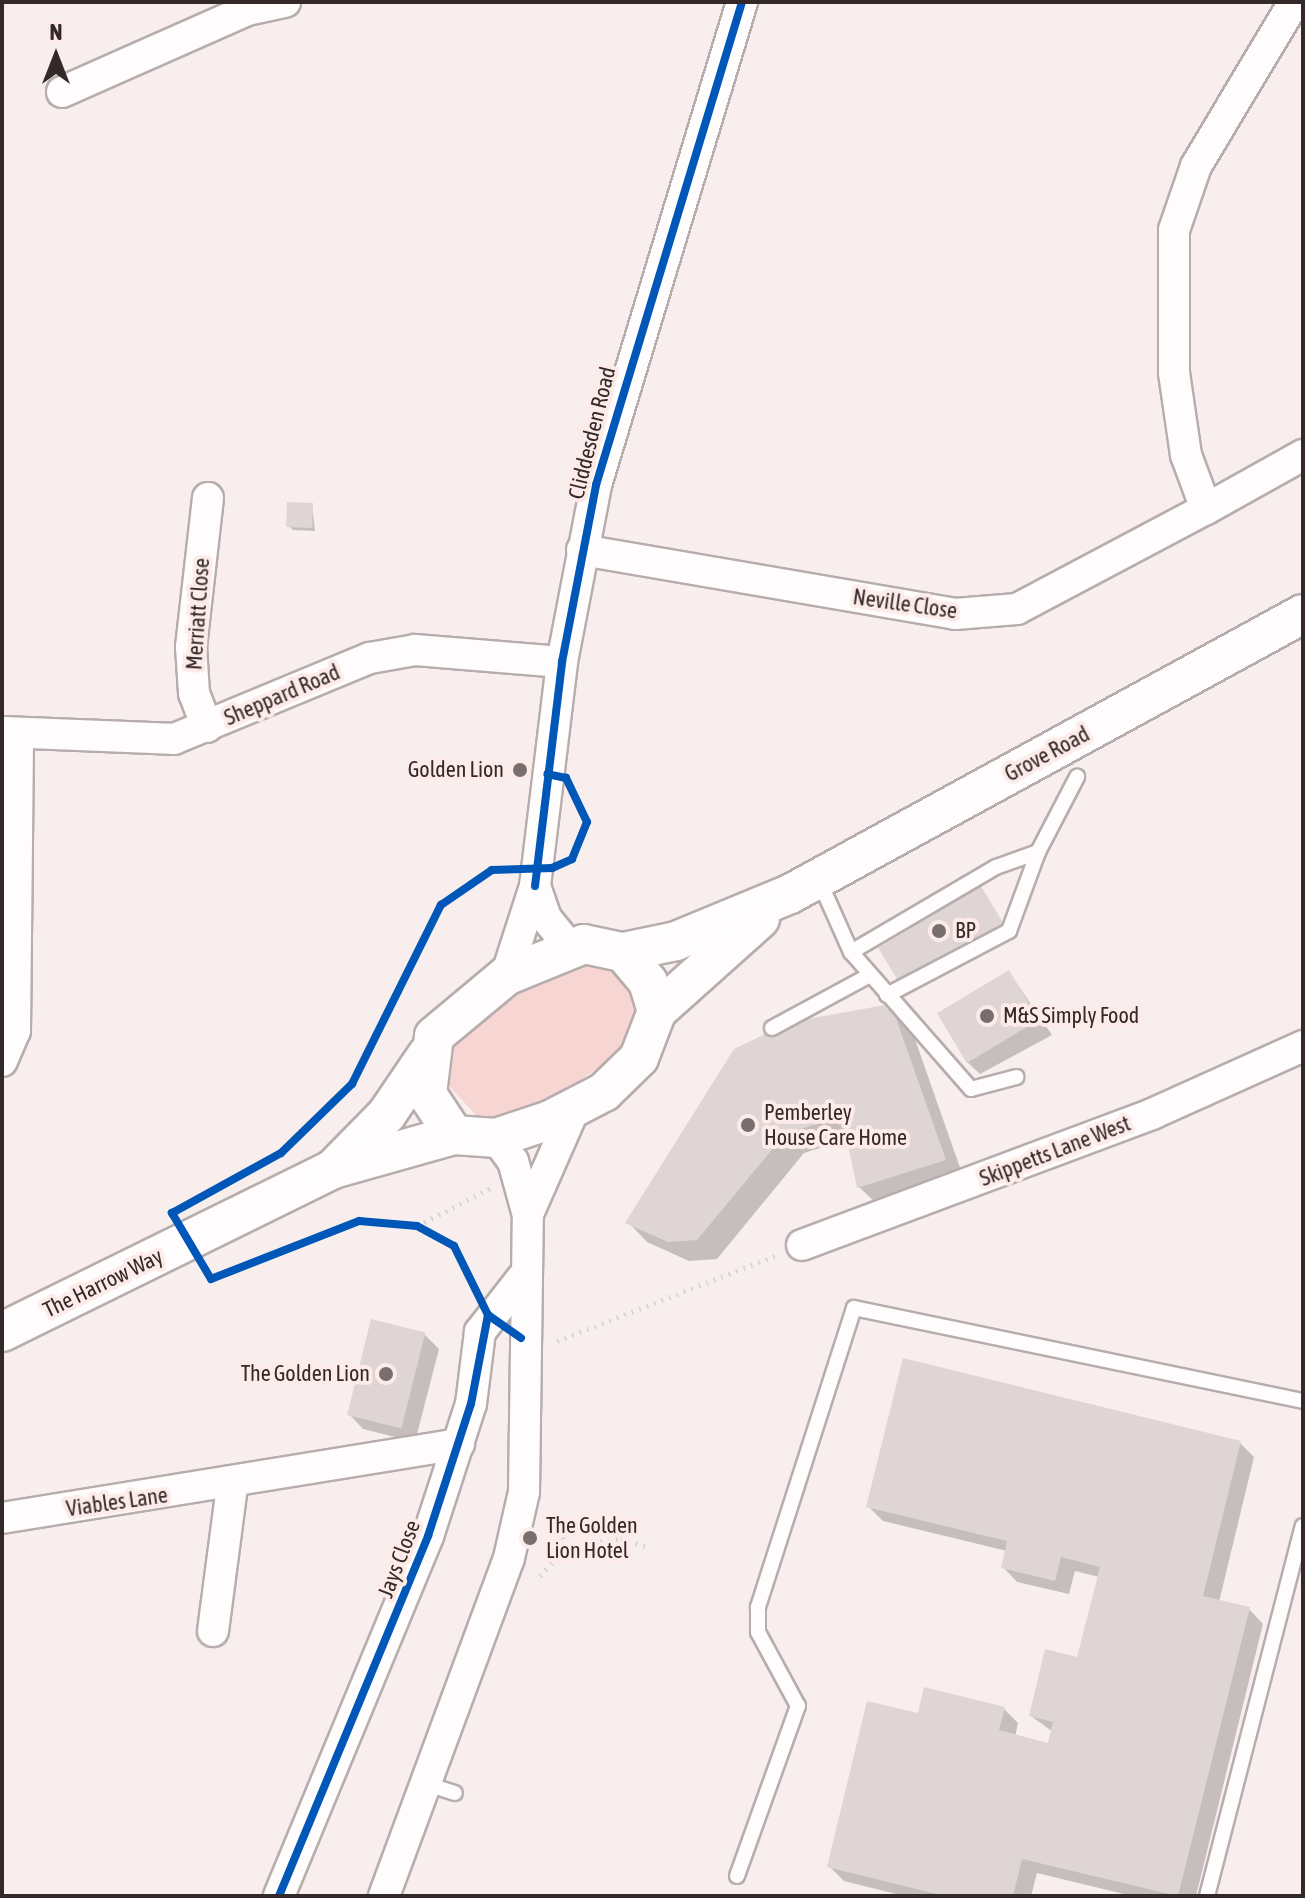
<!DOCTYPE html>
<style>
body{margin:0}
#map{position:relative;width:1305px;height:1898px;overflow:hidden;background:#f8eeed;font-family:"Asap Condensed",sans-serif}
div>[style]{position:absolute}
.green>*{inset:0;background:#f7d5d2}
.shadow>*{inset:0;background:#0003}
.building>*{inset:0;background:#dfd5d4;transform-origin:0 0}
.path>*{height:5px;margin-top:-2.5px;transform-origin:0;background:repeating-linear-gradient(90deg,#dad7d7 0 2px,transparent 0 8px)}
.roads{filter:drop-shadow(2px 0 #b6adac) drop-shadow(-2px 0 #b6adac) drop-shadow(0 2px #b6adac) drop-shadow(0 -2px #b6adac)}
.service>*{height:14px;margin:-7px;padding:0 7px;transform-origin:7px;border-radius:7px;background:#fefcfc}
.minor>*{height:30px;margin:-15px;padding:0 15px;transform-origin:15px;border-radius:15px;background:#fefcfc}
.tertiary>*{height:38px;margin:-19px;padding:0 19px;transform-origin:19px;border-radius:19px;background:#fefcfc}
.cycleway>*{height:8px;margin:-4px;padding:0 4px;transform-origin:4px;border-radius:4px;background:#0057b8}
.dots>*{width:22px;height:22px;translate:-50% -50%;box-sizing:border-box;border:4px solid #fcebe9;border-radius:50%}
span{translate:-50% -50%;white-space:nowrap;text-align:center;line-height:1.15;-webkit-text-stroke:8px #fcebe9;paint-order:stroke}
.street-label{font-size:22px;color:#332928}
.poi-label{font-size:22px;color:#332928}
.right{translate:-100% -50%;text-align:right}
.left{translate:0 -50%;text-align:left}
.frame{position:absolute;inset:0;border:4px solid #332928;pointer-events:none}
.north{position:absolute;left:16px;top:16px;width:80px;height:80px;-webkit-text-stroke:6px #fcebe9;paint-order:stroke;rotate:0deg;font-size:22px;font-weight:700;line-height:32px;text-align:center;color:#332928}
.north::after{content:'';display:block;margin:auto;width:28px;height:36px;background:#332928;clip-path:polygon(50% 0,100% 100%,50% 72%,0 100%)}
</style>
<div id="map">
<div class="green">
<i style="clip-path:polygon(579px 955px,623px 970px,640px 1011px,635px 1031px,615px 1056px,542px 1107px,489px 1121px,475px 1114px,447px 1084px,448px 1050px,463px 1026px,525px 975px)"></i>
</div>
<div class="shadow">
<i style="clip-path:polygon(312px 505px,315px 531px,293px 530px,289px 526px)"></i>
<i style="clip-path:polygon(1009px 972px,1052px 1035px,980px 1074px,965px 1060px)"></i>
<i style="clip-path:polygon(890px 1006px,910px 1025px,964px 1179px,879px 1206px,859px 1187px,849px 1139px,804px 1153px,717px 1259px,689px 1261px,647px 1242px,628px 1222px)"></i>
<i style="clip-path:polygon(424px 1334px,439px 1349px,415px 1442px,363px 1429px,349px 1414px)"></i>
<i style="clip-path:polygon(1240px 1443px,1254px 1457px,1219px 1602px,1249px 1609px,1263px 1624px,1196px 1896px,1132px 1896px,1037px 1873px,1031px 1896px,904px 1896px,844px 1881px,829px 1866px,919px 1716px,1004px 1709px,1018px 1723px,1015px 1737px,1049px 1745px,1053px 1732px,1031px 1716px,1079px 1660px,1099px 1577px,1075px 1571px,1069px 1594px,1017px 1582px,1003px 1567px,1007px 1551px,883px 1521px,868px 1506px)"></i>
</div>
<div class="building">
<i style="left:287px;top:502px;width:26px;height:25px;rotate:2deg"></i>
<i style="left:981px;top:886px;width:44px;height:120px;rotate:59deg"></i>
<i style="left:1009px;top:970px;width:58px;height:84px;rotate:59deg"></i>
<i style="clip-path:polygon(891px 1004px,946px 1160px,857px 1188px,842px 1116px,785px 1134px,697px 1240px,668px 1242px,625px 1223px,734px 1049px,790px 1022px)"></i>
<i style="left:371px;top:1319px;width:56px;height:99px;rotate:14deg"></i>
<i style="clip-path:polygon(903px 1358px,1241px 1441px,1203px 1596px,1250px 1607px,1178px 1896px,1022px 1859px,1013px 1896px,945px 1896px,827px 1867px,867px 1701px,918px 1713px,924px 1687px,1005px 1707px,999px 1730px,1048px 1743px,1053px 1722px,1029px 1716px,1045px 1649px,1077px 1657px,1100px 1567px,1061px 1557px,1055px 1581px,1001px 1568px,1007px 1541px,866px 1507px)"></i>
</div>
<div class="path">
<i style="left:417px;top:1226px;width:83px;rotate:-27.2deg"></i>
<i style="left:557px;top:1341px;width:234px;rotate:-21.3deg"></i>
<i style="left:548px;top:1518px;width:34px;rotate:53deg"></i>
<i style="left:568px;top:1545px;width:52px;rotate:-6.6deg"></i>
<i style="left:620px;top:1539px;width:28px;rotate:15deg"></i>
<i style="left:540px;top:1576px;width:42px;rotate:-47.9deg"></i>
</div>
<div class="roads">
<div class="service">
<i style="left:818px;top:878px;width:81px;rotate:66deg"></i>
<i style="left:851px;top:952px;width:182px;rotate:48.8deg"></i>
<i style="left:971px;top:1089px;width:47px;rotate:-14.9deg"></i>
<i style="left:851px;top:952px;width:168px;rotate:-30.4deg"></i>
<i style="left:996px;top:867px;width:45px;rotate:-19.7deg"></i>
<i style="left:1038px;top:852px;width:85px;rotate:-62.5deg"></i>
<i style="left:887px;top:995px;width:138px;rotate:-27.7deg"></i>
<i style="left:1009px;top:931px;width:84px;rotate:-69.8deg"></i>
<i style="left:772px;top:1028px;width:111px;rotate:-28.4deg"></i>
<i style="left:430px;top:1785px;width:26px;rotate:18deg"></i>
<i style="left:737px;top:1876px;width:181px;rotate:-70.3deg"></i>
<i style="left:798px;top:1706px;width:84px;rotate:-118.4deg"></i>
<i style="left:758px;top:1632px;width:25px;rotate:-90deg"></i>
<i style="left:758px;top:1607px;width:314px;rotate:-72.2deg"></i>
<i style="left:854px;top:1308px;width:459px;rotate:11.7deg"></i>
<i style="left:1207px;top:1896px;width:382px;rotate:-75.5deg"></i>
</div>
<div class="minor">
<i style="left:62px;top:92px;width:202px;rotate:-23.9deg"></i>
<i style="left:247px;top:10px;width:39px;rotate:-12deg"></i>
<i style="left:1206px;top:509px;width:111px;rotate:-29.1deg"></i>
<i style="left:582px;top:550px;width:378px;rotate:9.7deg"></i>
<i style="left:955px;top:614px;width:62px;rotate:-4.6deg"></i>
<i style="left:1017px;top:609px;width:214px;rotate:-27.9deg"></i>
<i style="left:1206px;top:509px;width:58px;rotate:-110.3deg"></i>
<i style="left:1186px;top:455px;width:83px;rotate:-98.3deg"></i>
<i style="left:1174px;top:373px;width:143px;rotate:-90deg"></i>
<i style="left:1174px;top:230px;width:68px;rotate:-71deg"></i>
<i style="left:1196px;top:166px;width:191px;rotate:-59.1deg"></i>
<i style="left:207px;top:727px;width:36px;rotate:-111deg"></i>
<i style="left:194px;top:693px;width:46px;rotate:-93.7deg"></i>
<i style="left:191px;top:647px;width:150px;rotate:-83.5deg"></i>
<i style="left:2px;top:732px;width:172px;rotate:2.3deg"></i>
<i style="left:174px;top:739px;width:212px;rotate:-22.5deg"></i>
<i style="left:370px;top:658px;width:46px;rotate:-10.1deg"></i>
<i style="left:415px;top:650px;width:147px;rotate:4.7deg"></i>
<i style="left:535px;top:886px;width:34px;rotate:71deg"></i>
<i style="left:546px;top:918px;width:38px;rotate:51deg"></i>
<i style="left:506px;top:976px;width:95px;rotate:-72.1deg"></i>
<i style="left:535px;top:886px;width:226px;rotate:-83.1deg"></i>
<i style="left:562px;top:662px;width:180px;rotate:-79.1deg"></i>
<i style="left:596px;top:485px;width:505px;rotate:-73.18deg"></i>
<i style="left:2px;top:1061px;width:33px;rotate:-67deg"></i>
<i style="left:15px;top:1031px;width:298px;rotate:-89.4deg"></i>
<i style="left:496px;top:1138px;width:29px;rotate:54deg"></i>
<i style="left:513px;top:1161px;width:53px;rotate:74.6deg"></i>
<i style="left:802px;top:1245px;width:374px;rotate:-20.5deg"></i>
<i style="left:1152px;top:1114px;width:166px;rotate:-24.2deg"></i>
<i style="left:2px;top:1518px;width:463px;rotate:-9.2deg"></i>
<i style="left:213px;top:1631px;width:146px;rotate:-82.5deg"></i>
<i style="left:279px;top:1896px;width:390px;rotate:-67.5deg"></i>
<i style="left:428px;top:1536px;width:139px;rotate:-72deg"></i>
<i style="left:471px;top:1404px;width:73px;rotate:-82.9deg"></i>
<i style="left:480px;top:1332px;width:68px;rotate:-52.1deg"></i>
<i style="left:384px;top:1896px;width:360px;rotate:-69.7deg"></i>
<i style="left:509px;top:1558px;width:68px;rotate:-77.2deg"></i>
<i style="left:524px;top:1492px;width:278px;rotate:-89.2deg"></i>
<i style="left:528px;top:1214px;width:115px;rotate:-66.3deg"></i>
</div>
<div class="tertiary">
<i style="left:584px;top:944px;width:40px;rotate:12deg"></i>
<i style="left:623px;top:952px;width:39px;rotate:50deg"></i>
<i style="left:648px;top:982px;width:30px;rotate:73deg"></i>
<i style="left:657px;top:1011px;width:50px;rotate:111deg"></i>
<i style="left:639px;top:1058px;width:49px;rotate:135.8deg"></i>
<i style="left:604px;top:1092px;width:61px;rotate:152.6deg"></i>
<i style="left:550px;top:1120px;width:57px;rotate:161.6deg"></i>
<i style="left:496px;top:1138px;width:42px;rotate:-175.9deg"></i>
<i style="left:454px;top:1135px;width:49px;rotate:-123.4deg"></i>
<i style="left:427px;top:1094px;width:58px;rotate:-83.1deg"></i>
<i style="left:434px;top:1036px;width:94px;rotate:-39.8deg"></i>
<i style="left:506px;top:976px;width:84px;rotate:-22.3deg"></i>
<i style="left:623px;top:952px;width:54px;rotate:-11.7deg"></i>
<i style="left:676px;top:941px;width:123px;rotate:-22.4deg"></i>
<i style="left:790px;top:894px;width:584px;rotate:-28.63deg"></i>
<i style="left:657px;top:1011px;width:138px;rotate:-41.8deg"></i>
<i style="left:333px;top:1169px;width:77px;rotate:-45.5deg"></i>
<i style="left:387px;top:1114px;width:71px;rotate:-55.9deg"></i>
<i style="left:2px;top:1332px;width:369px;rotate:-26.2deg"></i>
<i style="left:333px;top:1169px;width:126px;rotate:-15.7deg"></i>
</div>
</div>
<div class="cycleway">
<i style="left:535px;top:886px;width:226px;rotate:-83.1deg"></i>
<i style="left:562px;top:662px;width:180px;rotate:-79.1deg"></i>
<i style="left:596px;top:485px;width:505px;rotate:-73.18deg"></i>
<i style="left:521px;top:1338px;width:40px;rotate:-145.1deg"></i>
<i style="left:488px;top:1315px;width:77px;rotate:-116.2deg"></i>
<i style="left:454px;top:1246px;width:42px;rotate:-151.6deg"></i>
<i style="left:417px;top:1226px;width:58px;rotate:-175.1deg"></i>
<i style="left:359px;top:1221px;width:159px;rotate:158.6deg"></i>
<i style="left:211px;top:1279px;width:77px;rotate:-120.6deg"></i>
<i style="left:172px;top:1213px;width:124px;rotate:-28.8deg"></i>
<i style="left:281px;top:1153px;width:99px;rotate:-44.2deg"></i>
<i style="left:352px;top:1084px;width:200px;rotate:-63.6deg"></i>
<i style="left:441px;top:905px;width:62px;rotate:-34.5deg"></i>
<i style="left:492px;top:870px;width:60px;rotate:-1.9deg"></i>
<i style="left:552px;top:868px;width:22px;rotate:-24deg"></i>
<i style="left:572px;top:859px;width:40px;rotate:-68deg"></i>
<i style="left:587px;top:822px;width:49px;rotate:-115.5deg"></i>
<i style="left:566px;top:778px;width:19px;rotate:-168deg"></i>
<i style="left:279px;top:1896px;width:390px;rotate:-67.5deg"></i>
<i style="left:428px;top:1536px;width:139px;rotate:-72deg"></i>
<i style="left:471px;top:1404px;width:91px;rotate:-79.2deg"></i>
</div>
<div class="dots">
<i style="left:520px;top:770px;background:#786e6d"></i>
<i style="left:939px;top:931px;background:#786e6d"></i>
<i style="left:987px;top:1016px;background:#786e6d"></i>
<i style="left:748px;top:1125px;background:#786e6d"></i>
<i style="left:386px;top:1374px;background:#786e6d"></i>
<i style="left:530px;top:1538px;background:#786e6d"></i>
</div>
<div class="street-label">
<span style="left:592px;top:433px;rotate:-76deg">Cliddesden Road</span>
<span style="left:905px;top:604px;rotate:8deg">Neville Close</span>
<span style="left:198px;top:614px;rotate:-86deg">Merriatt Close</span>
<span style="left:282px;top:695px;rotate:-23deg">Sheppard Road</span>
<span style="left:1047px;top:754px;rotate:-28deg">Grove Road</span>
<span style="left:1055px;top:1151px;rotate:-21deg">Skippetts Lane West</span>
<span style="left:103px;top:1283px;rotate:-26deg">The Harrow Way</span>
<span style="left:117px;top:1502px;rotate:-8deg">Viables Lane</span>
<span style="left:399px;top:1559px;rotate:-69deg">Jays Close</span>
</div>
<div class="poi-label">
<span class="right" style="left:504px;top:770px">Golden Lion</span>
<span class="left" style="left:955px;top:931px">BP</span>
<span class="left" style="left:1003px;top:1016px">M&amp;S Simply Food</span>
<span class="left" style="left:764px;top:1125px">Pemberley<br>House Care Home</span>
<span class="right" style="left:370px;top:1374px">The Golden Lion</span>
<span class="left" style="left:546px;top:1538px">The Golden<br>Lion Hotel</span>
</div>
<div class="frame"></div>
<div class="north">N</div>
</div>
